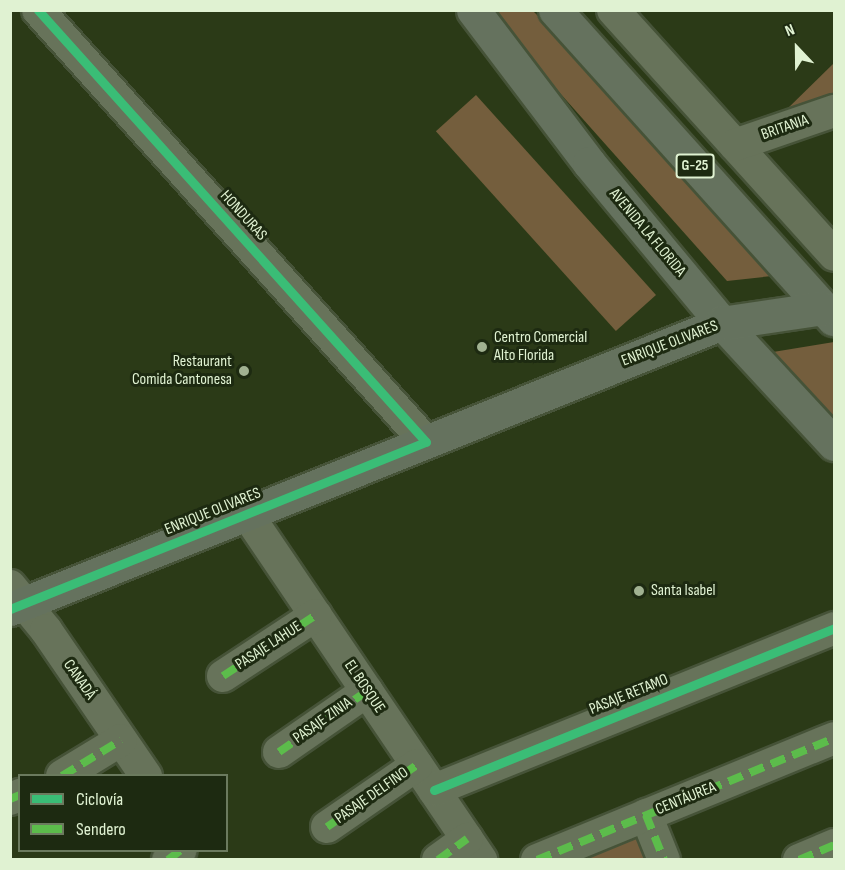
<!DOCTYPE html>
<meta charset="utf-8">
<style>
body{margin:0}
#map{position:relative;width:845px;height:870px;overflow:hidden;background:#2b3a17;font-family:"Sofia Sans Condensed",sans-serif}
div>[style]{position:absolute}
.green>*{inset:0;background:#745e3d;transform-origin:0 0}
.roads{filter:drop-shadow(2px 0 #465338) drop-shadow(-2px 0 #465338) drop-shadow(0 2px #465338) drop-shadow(0 -2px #465338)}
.minor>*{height:32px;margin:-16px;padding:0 16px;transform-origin:16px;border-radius:16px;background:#67735a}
.major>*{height:33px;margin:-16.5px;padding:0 16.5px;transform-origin:16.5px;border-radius:16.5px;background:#65725e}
.quiet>*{height:8px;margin-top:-4px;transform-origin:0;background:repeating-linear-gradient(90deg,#5cbc4b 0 15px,transparent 0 23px)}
.cycleway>*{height:9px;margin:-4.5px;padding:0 4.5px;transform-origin:4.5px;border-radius:4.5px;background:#3abd76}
.dots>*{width:16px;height:16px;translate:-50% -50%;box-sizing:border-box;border:3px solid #1d2a11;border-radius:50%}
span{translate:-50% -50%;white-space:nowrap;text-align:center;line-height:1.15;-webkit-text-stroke:6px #1d2a11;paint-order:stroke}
.shield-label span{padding:2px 4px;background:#1d2a11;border:2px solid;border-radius:4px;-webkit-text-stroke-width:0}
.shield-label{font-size:15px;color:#e0f2d2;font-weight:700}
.street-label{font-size:16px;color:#e0f2d2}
.poi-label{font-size:16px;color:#e0f2d2}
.left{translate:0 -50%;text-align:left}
.right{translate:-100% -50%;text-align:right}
.frame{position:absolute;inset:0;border:12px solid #e0f2d2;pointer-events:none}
.legend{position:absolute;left:18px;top:774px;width:210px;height:78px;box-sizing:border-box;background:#1d2a11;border:2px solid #6b7a5e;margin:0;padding:8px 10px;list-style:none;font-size:18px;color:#e0f2d2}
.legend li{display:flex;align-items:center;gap:12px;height:30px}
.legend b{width:30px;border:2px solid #6b7a5e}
.north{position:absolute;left:767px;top:18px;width:60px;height:60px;-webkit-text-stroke:4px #1d2a11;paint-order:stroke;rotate:338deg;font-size:16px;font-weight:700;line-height:24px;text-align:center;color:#e0f2d2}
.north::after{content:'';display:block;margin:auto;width:21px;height:27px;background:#e0f2d2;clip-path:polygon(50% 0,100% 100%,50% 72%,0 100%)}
</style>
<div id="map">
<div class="green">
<i style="clip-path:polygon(487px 11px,533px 11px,593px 70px,772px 276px,727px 281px)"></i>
<i style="clip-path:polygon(834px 63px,834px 96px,783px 113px)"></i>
<i style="left:476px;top:95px;width:269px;height:54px;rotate:48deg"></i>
<i style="clip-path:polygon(834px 342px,834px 417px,773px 352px)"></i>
<i style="clip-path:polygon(631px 828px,656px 860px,554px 860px)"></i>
</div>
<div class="roads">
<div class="minor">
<i style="left:38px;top:10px;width:581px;rotate:48.07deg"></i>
<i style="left:613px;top:10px;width:330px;rotate:47.9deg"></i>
<i style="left:735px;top:145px;width:105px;rotate:-19deg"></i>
<i style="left:247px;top:514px;width:418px;rotate:55.9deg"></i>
<i style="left:10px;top:586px;width:57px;rotate:50.7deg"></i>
<i style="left:46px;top:630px;width:177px;rotate:55.6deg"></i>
<i style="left:223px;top:676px;width:111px;rotate:-33.3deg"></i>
<i style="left:279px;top:752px;width:107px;rotate:-34.7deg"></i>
<i style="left:62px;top:776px;width:69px;rotate:-31.4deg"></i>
<i style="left:434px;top:790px;width:432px;rotate:-22deg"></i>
<i style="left:10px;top:799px;width:11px;rotate:-22deg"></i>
<i style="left:646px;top:815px;width:48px;rotate:68.2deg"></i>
<i style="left:327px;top:827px;width:109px;rotate:-34.6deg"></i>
<i style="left:168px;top:860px;width:16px;rotate:-38deg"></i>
<i style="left:438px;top:860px;width:36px;rotate:-36deg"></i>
<i style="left:537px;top:860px;width:321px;rotate:-22.3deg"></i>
<i style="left:799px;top:860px;width:38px;rotate:-23deg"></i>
</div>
<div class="major">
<i style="left:473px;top:10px;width:192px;rotate:52.8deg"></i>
<i style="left:589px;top:163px;width:208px;rotate:50.3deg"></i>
<i style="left:722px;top:323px;width:165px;rotate:47.2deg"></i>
<i style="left:555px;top:10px;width:416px;rotate:48deg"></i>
<i style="left:10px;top:609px;width:767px;rotate:-21.88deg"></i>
<i style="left:722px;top:323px;width:102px;rotate:-8.4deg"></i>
</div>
</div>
<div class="quiet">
<i style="left:223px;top:676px;width:111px;rotate:-33.3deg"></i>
<i style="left:279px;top:752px;width:107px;rotate:-34.7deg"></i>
<i style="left:62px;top:776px;width:69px;rotate:-31.4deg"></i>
<i style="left:10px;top:799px;width:11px;rotate:-22deg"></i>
<i style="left:646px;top:815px;width:48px;rotate:68.2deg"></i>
<i style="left:327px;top:827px;width:109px;rotate:-34.6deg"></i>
<i style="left:168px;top:860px;width:16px;rotate:-38deg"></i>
<i style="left:438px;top:860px;width:36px;rotate:-36deg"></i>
<i style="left:537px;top:860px;width:321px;rotate:-22.3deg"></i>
<i style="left:799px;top:860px;width:38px;rotate:-23deg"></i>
</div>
<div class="cycleway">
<i style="left:10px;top:609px;width:448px;rotate:-21.9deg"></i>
<i style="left:426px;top:442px;width:581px;rotate:-131.93deg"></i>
<i style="left:434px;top:790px;width:432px;rotate:-22deg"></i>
</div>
<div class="dots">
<i style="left:482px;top:347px;background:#a1b291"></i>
<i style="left:244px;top:371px;background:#a1b291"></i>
<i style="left:639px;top:591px;background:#a1b291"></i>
</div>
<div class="shield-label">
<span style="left:695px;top:166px">G-25</span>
</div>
<div class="street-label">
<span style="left:785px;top:128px;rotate:-19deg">BRITANIA</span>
<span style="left:243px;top:216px;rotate:48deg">HONDURAS</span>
<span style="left:647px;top:233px;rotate:50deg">AVENIDA LA FLORIDA</span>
<span style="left:670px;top:344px;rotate:-21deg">ENRIQUE OLIVARES</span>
<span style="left:213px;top:512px;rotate:-22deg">ENRIQUE OLIVARES</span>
<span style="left:269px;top:646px;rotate:-33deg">PASAJE LAHUE</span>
<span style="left:79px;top:680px;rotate:55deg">CANADÁ</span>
<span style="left:364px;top:687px;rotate:56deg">EL BOSQUE</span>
<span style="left:629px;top:695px;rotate:-22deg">PASAJE RETAMO</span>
<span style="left:323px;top:721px;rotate:-35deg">PASAJE ZINIA</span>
<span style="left:372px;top:796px;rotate:-35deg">PASAJE DELFINO</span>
<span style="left:686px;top:799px;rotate:-22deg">CENTÁUREA</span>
</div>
<div class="poi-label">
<span class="left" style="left:494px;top:347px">Centro Comercial<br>Alto Florida</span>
<span class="right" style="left:232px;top:371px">Restaurant<br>Comida Cantonesa</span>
<span class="left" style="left:651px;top:591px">Santa Isabel</span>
</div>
<div class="frame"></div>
<ul class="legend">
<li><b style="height:8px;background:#3abd76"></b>Ciclovía</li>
<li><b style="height:8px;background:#5cbc4b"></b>Sendero</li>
</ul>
<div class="north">N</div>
</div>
